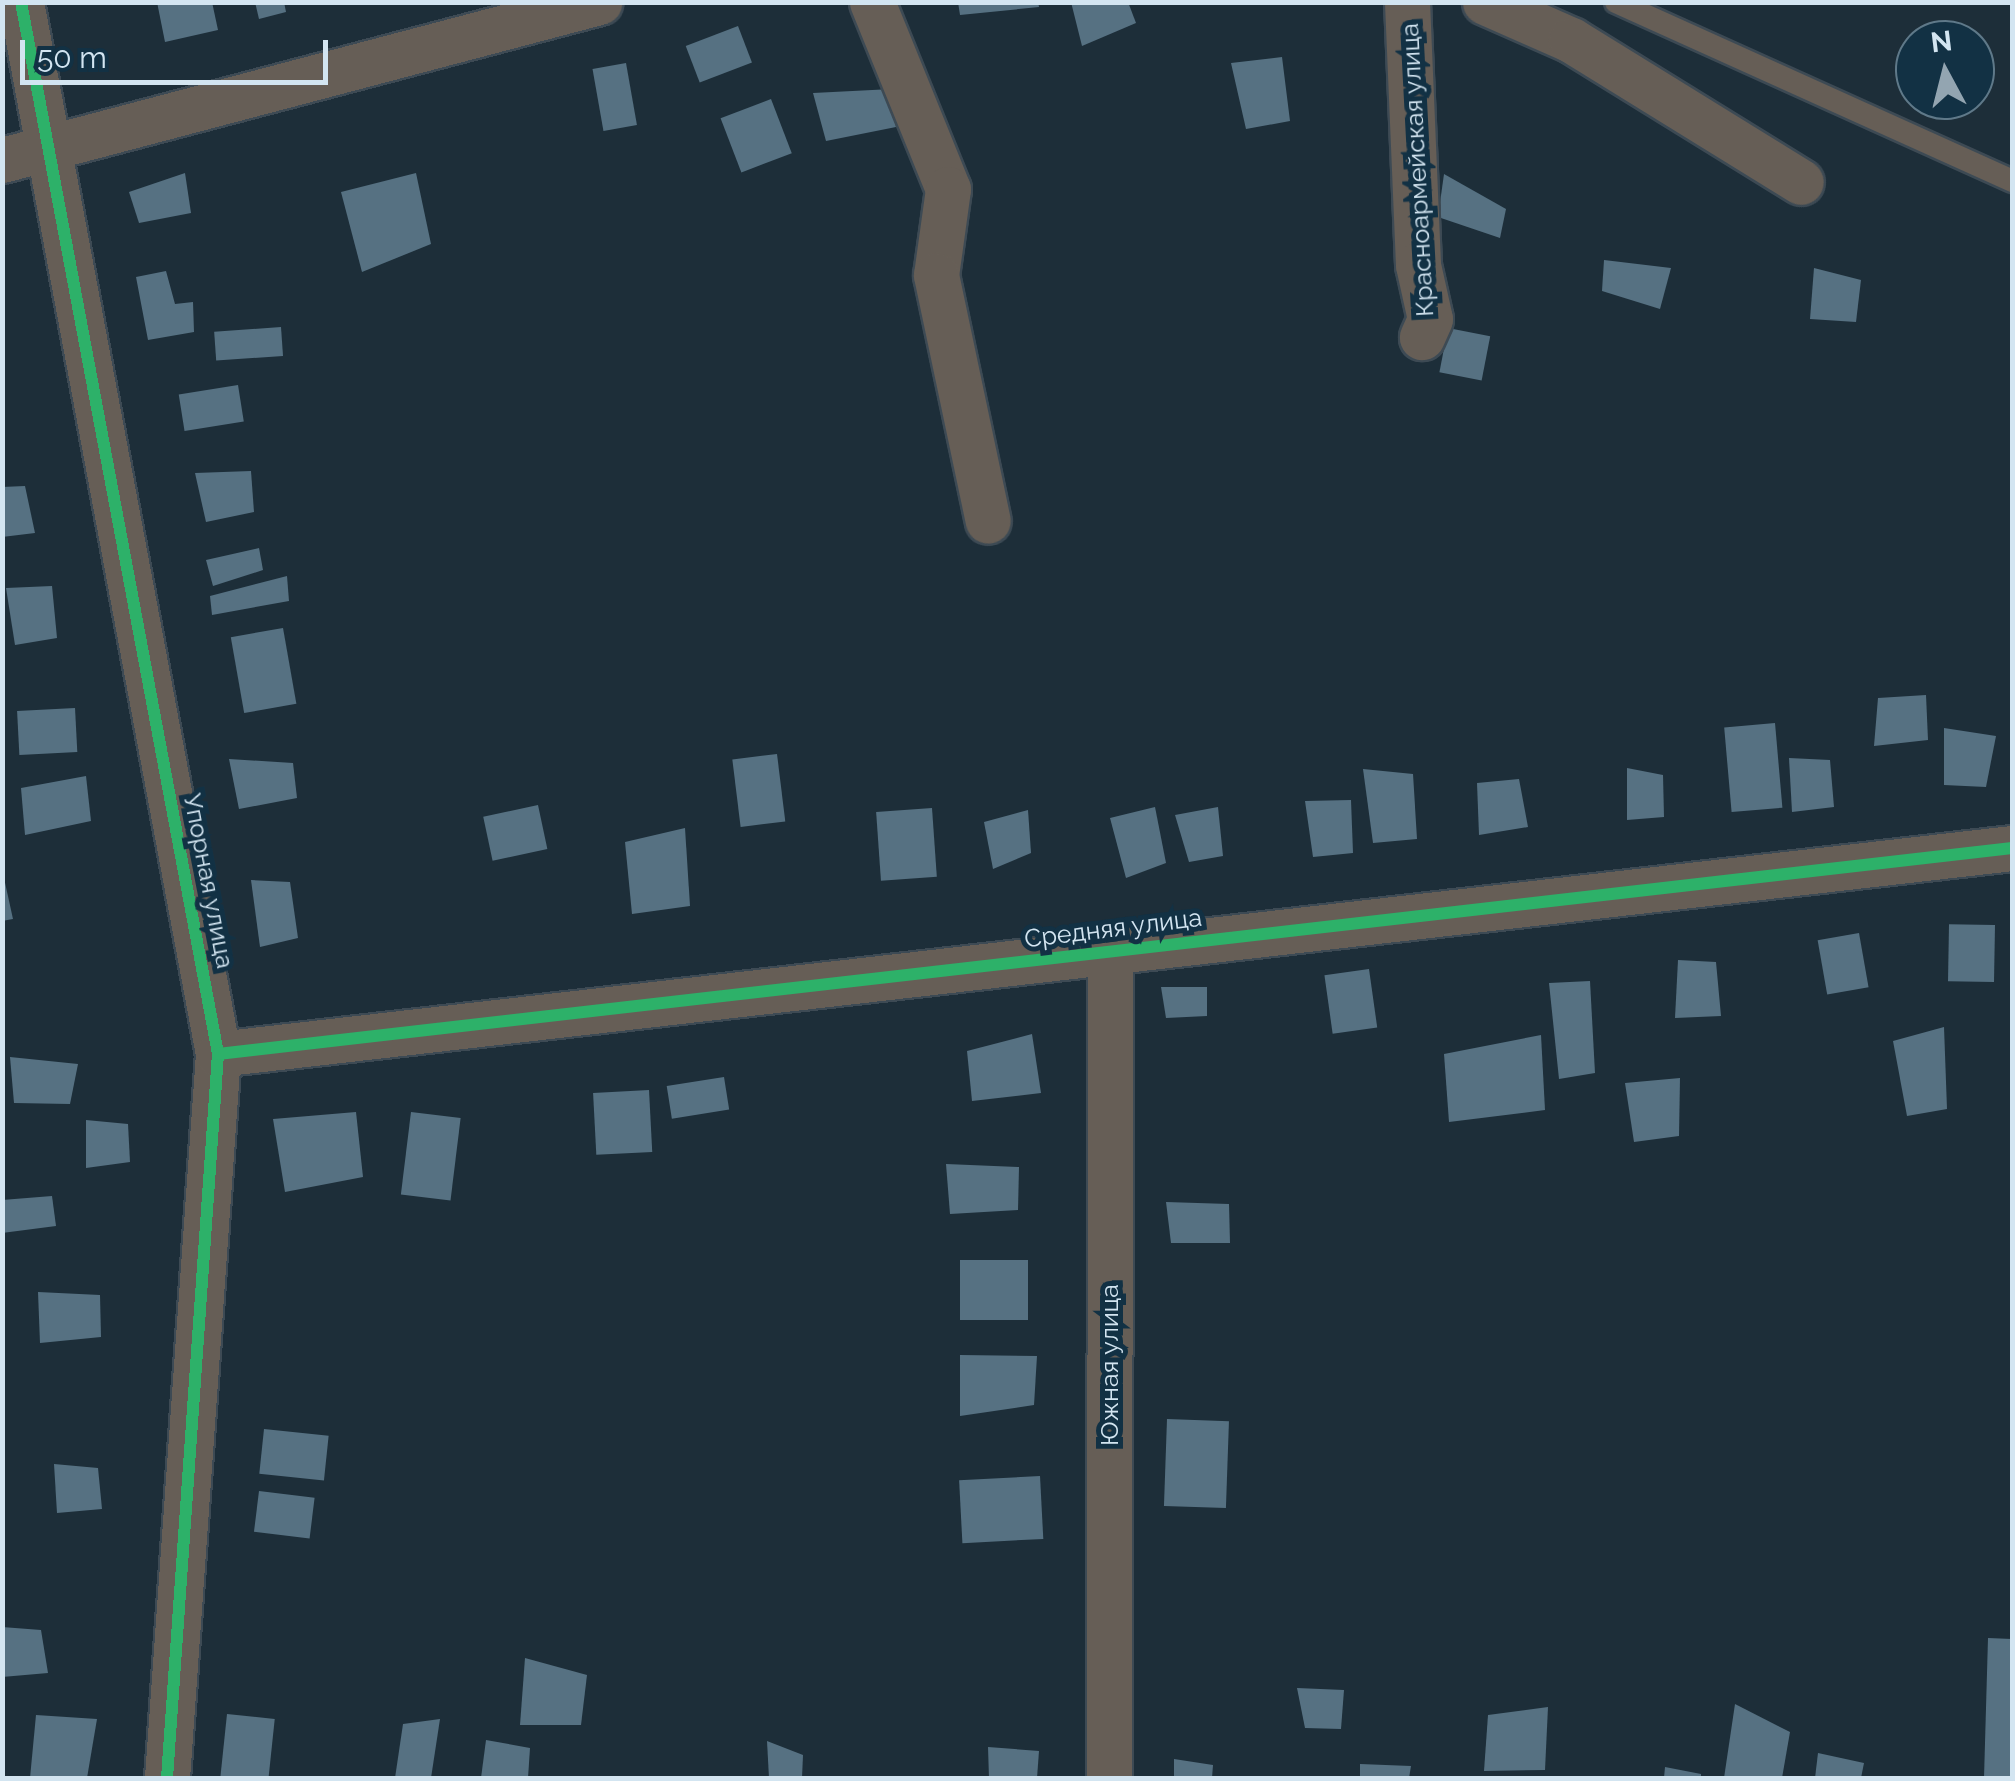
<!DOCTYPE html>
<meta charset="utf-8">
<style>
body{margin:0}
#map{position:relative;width:2015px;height:1781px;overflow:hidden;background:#1d2e39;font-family:Raleway,sans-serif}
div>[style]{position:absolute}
.building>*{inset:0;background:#567182;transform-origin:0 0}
.roads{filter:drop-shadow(2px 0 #3d4a54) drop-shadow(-2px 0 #3d4a54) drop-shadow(0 2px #3d4a54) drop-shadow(0 -2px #3d4a54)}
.lane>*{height:22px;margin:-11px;padding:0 11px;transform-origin:11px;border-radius:11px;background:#665e56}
.street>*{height:45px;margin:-22.5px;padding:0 22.5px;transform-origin:22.5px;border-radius:22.5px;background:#665e56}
.cycleway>*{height:12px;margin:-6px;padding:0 6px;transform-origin:6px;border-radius:6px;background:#2db169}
span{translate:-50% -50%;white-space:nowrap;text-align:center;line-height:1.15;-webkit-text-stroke:10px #123144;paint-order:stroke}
.street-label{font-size:25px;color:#d3e5f1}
.frame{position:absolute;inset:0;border:5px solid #d3e5f1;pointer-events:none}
.north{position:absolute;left:1895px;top:20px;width:100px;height:100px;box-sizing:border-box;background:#123144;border:2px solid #5f7989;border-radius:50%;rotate:353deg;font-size:28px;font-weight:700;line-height:40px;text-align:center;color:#d3e5f1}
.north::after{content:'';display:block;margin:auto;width:35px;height:45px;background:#93a5b1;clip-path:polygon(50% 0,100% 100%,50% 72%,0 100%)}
.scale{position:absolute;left:20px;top:40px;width:308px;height:45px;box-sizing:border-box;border:5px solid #d3e5f1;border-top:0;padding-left:12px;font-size:30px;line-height:35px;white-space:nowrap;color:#d3e5f1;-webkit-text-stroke:8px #123144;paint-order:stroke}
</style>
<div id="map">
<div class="building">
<i style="clip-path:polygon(157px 2px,212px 2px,218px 30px,165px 42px)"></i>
<i style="clip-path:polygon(255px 2px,284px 2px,286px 12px,259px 19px)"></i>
<i style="clip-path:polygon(958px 2px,1038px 2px,1039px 7px,960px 15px)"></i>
<i style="clip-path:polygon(1071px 2px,1128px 2px,1136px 23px,1082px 46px)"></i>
<i style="left:738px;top:26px;width:39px;height:56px;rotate:69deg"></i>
<i style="clip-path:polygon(1282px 57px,1290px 121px,1246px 129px,1231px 63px)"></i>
<i style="left:626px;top:63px;width:63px;height:34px;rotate:80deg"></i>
<i style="clip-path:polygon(892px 89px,896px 127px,826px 141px,813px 93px)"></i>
<i style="left:771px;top:99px;width:58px;height:54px;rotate:69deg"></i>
<i style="clip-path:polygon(185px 173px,191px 213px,139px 223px,129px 192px)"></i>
<i style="clip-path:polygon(416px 173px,431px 244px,362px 272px,341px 192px)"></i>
<i style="clip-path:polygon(1444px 174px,1506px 209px,1500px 238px,1438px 217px)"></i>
<i style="clip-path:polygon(1604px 260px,1671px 268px,1660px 309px,1602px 291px)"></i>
<i style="clip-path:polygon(1814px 268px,1861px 280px,1856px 322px,1810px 319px)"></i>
<i style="clip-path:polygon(166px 271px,175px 304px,193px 302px,194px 332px,148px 340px,136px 277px)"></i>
<i style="left:281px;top:327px;width:29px;height:67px;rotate:86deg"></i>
<i style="left:1448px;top:328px;width:43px;height:45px;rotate:11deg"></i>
<i style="left:238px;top:385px;width:37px;height:60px;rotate:81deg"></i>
<i style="clip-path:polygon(251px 471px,254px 512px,206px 522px,195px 473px)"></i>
<i style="clip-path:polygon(25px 486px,35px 533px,2px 537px,2px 487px)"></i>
<i style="clip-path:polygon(259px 548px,263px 570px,213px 586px,206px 560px)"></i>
<i style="clip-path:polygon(287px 576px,289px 601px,212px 615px,210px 596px)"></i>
<i style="clip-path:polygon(52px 586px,57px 638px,15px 645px,6px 588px)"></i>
<i style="left:283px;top:628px;width:77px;height:53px;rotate:80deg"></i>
<i style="clip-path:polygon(1926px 695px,1928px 740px,1874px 746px,1878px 698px)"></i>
<i style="left:75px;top:708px;width:44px;height:58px;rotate:87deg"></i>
<i style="left:1775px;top:723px;width:85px;height:51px;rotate:85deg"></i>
<i style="clip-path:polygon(1944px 728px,1996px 736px,1986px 787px,1944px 785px)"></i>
<i style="left:777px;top:754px;width:68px;height:45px;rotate:83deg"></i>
<i style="clip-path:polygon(1789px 758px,1830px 760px,1834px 807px,1792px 812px)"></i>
<i style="clip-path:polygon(229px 759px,293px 763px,297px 798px,239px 809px)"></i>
<i style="clip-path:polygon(1627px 768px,1663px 775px,1664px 817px,1627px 820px)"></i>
<i style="clip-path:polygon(1363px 769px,1413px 774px,1417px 839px,1373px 843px)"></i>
<i style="clip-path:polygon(86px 776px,91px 821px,25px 835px,21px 788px)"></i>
<i style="clip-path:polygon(1519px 779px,1528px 827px,1479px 835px,1477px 783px)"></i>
<i style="clip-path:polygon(1351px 800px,1353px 853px,1313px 857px,1305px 801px)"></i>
<i style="left:538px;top:805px;width:45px;height:56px;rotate:78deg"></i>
<i style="clip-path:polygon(1155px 807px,1166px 863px,1126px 878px,1110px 818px)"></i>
<i style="clip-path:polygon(1218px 807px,1223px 856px,1189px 862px,1175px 815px)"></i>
<i style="left:932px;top:808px;width:69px;height:56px;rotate:86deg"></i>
<i style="clip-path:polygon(1028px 810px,1031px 853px,993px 869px,984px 822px)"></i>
<i style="clip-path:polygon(685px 828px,690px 906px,632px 914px,625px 842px)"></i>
<i style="clip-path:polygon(2px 869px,13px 919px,2px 921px)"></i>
<i style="clip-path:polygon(251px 880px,290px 882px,298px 938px,260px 947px)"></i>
<i style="left:1995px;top:925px;width:57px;height:46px;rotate:91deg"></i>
<i style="left:1859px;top:933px;width:55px;height:42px;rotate:80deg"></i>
<i style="clip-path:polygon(1678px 960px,1716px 962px,1721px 1016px,1675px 1018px)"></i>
<i style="left:1369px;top:969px;width:59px;height:45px;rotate:82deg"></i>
<i style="clip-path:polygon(1590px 981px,1595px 1073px,1559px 1079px,1549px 983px)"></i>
<i style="clip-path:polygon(1161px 987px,1207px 987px,1207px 1016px,1166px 1018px)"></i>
<i style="clip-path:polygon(1944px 1027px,1947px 1109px,1907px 1116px,1893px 1041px)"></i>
<i style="clip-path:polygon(1032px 1034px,1041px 1093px,972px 1101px,967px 1051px)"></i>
<i style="clip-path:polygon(1541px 1035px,1545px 1110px,1449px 1122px,1444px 1054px)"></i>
<i style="clip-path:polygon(10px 1057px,78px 1064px,70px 1104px,14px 1103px)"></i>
<i style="left:724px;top:1077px;width:33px;height:58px;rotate:81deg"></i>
<i style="clip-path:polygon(1680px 1078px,1679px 1136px,1634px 1142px,1625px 1083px)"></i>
<i style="left:649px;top:1090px;width:62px;height:56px;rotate:87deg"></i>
<i style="clip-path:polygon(356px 1112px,363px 1177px,285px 1192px,273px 1119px)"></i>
<i style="left:411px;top:1112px;width:50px;height:83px;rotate:7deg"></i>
<i style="clip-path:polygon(86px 1120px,128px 1124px,130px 1162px,86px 1168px)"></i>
<i style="clip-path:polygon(946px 1164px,1019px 1167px,1018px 1210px,950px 1214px)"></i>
<i style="clip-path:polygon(52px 1196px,56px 1226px,2px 1233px,2px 1200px)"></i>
<i style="clip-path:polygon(1166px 1202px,1229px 1204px,1230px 1243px,1171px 1243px)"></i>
<i style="left:960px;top:1260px;width:68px;height:60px"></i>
<i style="clip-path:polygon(38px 1292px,100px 1295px,101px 1337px,40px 1343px)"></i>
<i style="clip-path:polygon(960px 1355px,1037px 1356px,1034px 1405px,960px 1416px)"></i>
<i style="left:1167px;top:1419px;width:62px;height:87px;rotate:2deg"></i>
<i style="left:264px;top:1429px;width:65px;height:45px;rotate:6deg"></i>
<i style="clip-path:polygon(54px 1464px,98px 1468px,102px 1509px,57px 1513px)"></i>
<i style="left:1040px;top:1476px;width:63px;height:81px;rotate:87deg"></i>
<i style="left:259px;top:1491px;width:56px;height:41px;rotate:7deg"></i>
<i style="clip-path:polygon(2px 1627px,41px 1630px,48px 1673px,2px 1677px)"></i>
<i style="clip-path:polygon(1988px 1638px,2012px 1639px,2012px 1778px,1984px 1778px)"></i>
<i style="clip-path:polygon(525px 1658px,587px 1675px,581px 1725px,520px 1725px)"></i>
<i style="clip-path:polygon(1297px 1688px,1344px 1690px,1341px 1729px,1305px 1728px)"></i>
<i style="clip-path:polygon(1735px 1704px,1790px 1732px,1782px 1778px,1724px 1778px)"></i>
<i style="clip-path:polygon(1548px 1707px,1545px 1770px,1484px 1771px,1488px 1715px)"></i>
<i style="left:227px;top:1714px;width:48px;height:64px;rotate:6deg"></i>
<i style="clip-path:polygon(36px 1715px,97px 1719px,87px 1778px,30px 1778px)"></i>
<i style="clip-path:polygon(440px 1719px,431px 1778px,395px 1778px,403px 1724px)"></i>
<i style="clip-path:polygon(486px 1740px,530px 1748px,528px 1778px,481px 1778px)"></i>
<i style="clip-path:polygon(767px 1741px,803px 1755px,802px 1778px,769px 1778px)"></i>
<i style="clip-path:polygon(988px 1747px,1039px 1751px,1037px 1778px,989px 1778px)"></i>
<i style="clip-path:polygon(1818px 1753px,1864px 1763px,1861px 1778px,1815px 1778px)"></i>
<i style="clip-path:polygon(1174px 1759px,1213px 1765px,1212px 1778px,1174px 1778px)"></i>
<i style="clip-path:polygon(1360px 1764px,1411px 1766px,1409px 1778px,1360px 1778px)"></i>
<i style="clip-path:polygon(1665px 1767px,1701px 1774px,1701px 1778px,1664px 1778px)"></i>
</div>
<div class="roads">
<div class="lane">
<i style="left:1616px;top:2px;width:435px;rotate:24.3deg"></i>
</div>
<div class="street">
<i style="left:21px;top:2px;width:1070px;rotate:79.39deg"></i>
<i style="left:218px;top:1054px;width:726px;rotate:94.03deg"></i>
<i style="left:872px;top:2px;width:202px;rotate:67.9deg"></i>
<i style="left:948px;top:189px;width:87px;rotate:97.9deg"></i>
<i style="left:936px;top:275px;width:251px;rotate:78.1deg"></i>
<i style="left:1407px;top:2px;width:263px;rotate:87.6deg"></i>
<i style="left:1418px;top:265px;width:55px;rotate:77.5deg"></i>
<i style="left:1430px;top:319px;width:20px;rotate:114deg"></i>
<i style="left:1485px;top:2px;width:94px;rotate:23.8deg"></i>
<i style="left:1571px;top:40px;width:270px;rotate:31.7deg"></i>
<i style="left:2px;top:160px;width:618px;rotate:-14.82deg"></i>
<i style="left:218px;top:1054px;width:1806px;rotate:-6.55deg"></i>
<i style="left:1109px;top:1778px;width:827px;rotate:-89.93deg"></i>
</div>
</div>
<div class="cycleway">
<i style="left:21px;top:2px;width:1070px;rotate:79.39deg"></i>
<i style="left:218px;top:1054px;width:726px;rotate:94.03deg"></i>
<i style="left:218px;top:1054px;width:1806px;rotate:-6.55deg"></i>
</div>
<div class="street-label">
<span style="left:1417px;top:170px;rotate:-93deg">Красноармейская улица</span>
<span style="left:209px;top:881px;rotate:79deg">Упорная улица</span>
<span style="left:1113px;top:928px;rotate:-7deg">Средняя улица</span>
<span style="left:1109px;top:1365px;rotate:-90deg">Южная улица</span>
</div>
<div class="frame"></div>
<div class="north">N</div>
<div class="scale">50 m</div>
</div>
